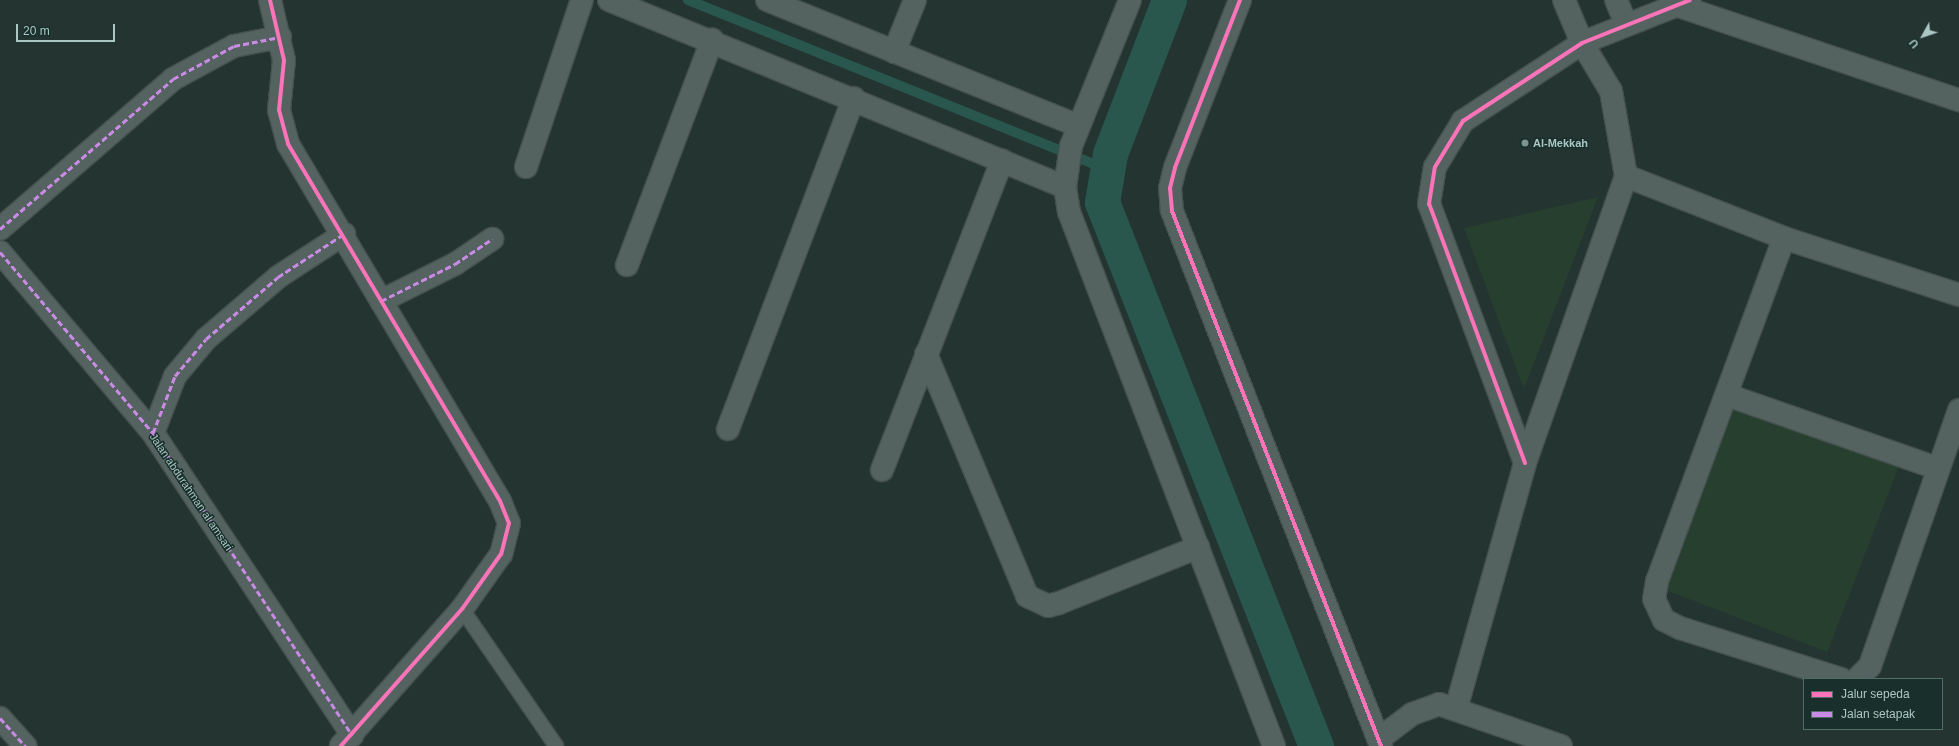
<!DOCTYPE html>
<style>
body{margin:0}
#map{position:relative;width:1959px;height:746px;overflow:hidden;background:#243431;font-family:Arial,sans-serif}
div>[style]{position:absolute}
.green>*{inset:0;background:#263f2e;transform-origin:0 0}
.stream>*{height:10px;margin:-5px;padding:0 5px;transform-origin:5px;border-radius:5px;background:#29574e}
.canal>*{height:35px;margin:-17.5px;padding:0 17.5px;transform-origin:17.5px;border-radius:17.5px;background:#29574e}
.roads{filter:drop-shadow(1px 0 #44504d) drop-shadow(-1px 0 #44504d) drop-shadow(0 1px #44504d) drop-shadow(0 -1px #44504d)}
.lane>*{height:14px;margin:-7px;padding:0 7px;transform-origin:7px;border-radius:7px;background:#546260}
.street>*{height:22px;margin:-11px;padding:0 11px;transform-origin:11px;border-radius:11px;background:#546260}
.quiet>*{height:3px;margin-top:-1.5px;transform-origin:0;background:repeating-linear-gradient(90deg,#ca8be6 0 6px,transparent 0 9px)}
.cycleway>*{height:4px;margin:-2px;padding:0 2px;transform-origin:2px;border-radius:2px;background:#fb73b8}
.dots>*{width:11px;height:11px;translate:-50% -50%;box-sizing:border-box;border:2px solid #182f2b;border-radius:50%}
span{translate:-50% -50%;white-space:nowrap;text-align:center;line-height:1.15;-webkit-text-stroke:3px #182f2b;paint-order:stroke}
.poi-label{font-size:11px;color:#acc7c3;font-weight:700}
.left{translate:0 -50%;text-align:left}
.street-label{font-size:11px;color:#acc7c3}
.legend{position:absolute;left:1803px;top:678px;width:140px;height:52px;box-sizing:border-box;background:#182f2b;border:1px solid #536c68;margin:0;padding:5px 7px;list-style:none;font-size:12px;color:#acc7c3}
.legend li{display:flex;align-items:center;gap:8px;height:20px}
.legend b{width:20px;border:1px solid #536c68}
.north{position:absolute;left:1903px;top:16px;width:40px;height:40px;-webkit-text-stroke:3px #182f2b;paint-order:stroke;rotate:230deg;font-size:11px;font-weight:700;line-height:16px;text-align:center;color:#acc7c3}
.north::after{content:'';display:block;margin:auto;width:14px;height:18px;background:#acc7c3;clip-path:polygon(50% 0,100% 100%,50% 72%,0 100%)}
.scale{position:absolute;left:16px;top:24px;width:99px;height:18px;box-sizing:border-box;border:2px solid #acc7c3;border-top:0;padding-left:5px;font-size:12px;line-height:14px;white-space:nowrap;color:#acc7c3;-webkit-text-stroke:3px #182f2b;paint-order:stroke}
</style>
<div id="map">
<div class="green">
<i style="clip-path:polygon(1598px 197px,1524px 389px,1464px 228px)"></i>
<i style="left:1727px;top:392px;width:187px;height:207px;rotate:21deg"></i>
</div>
<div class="stream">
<i style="left:688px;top:0;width:452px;rotate:22deg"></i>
</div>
<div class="canal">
<i style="left:1169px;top:0;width:165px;rotate:111deg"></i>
<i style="left:1110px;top:154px;width:49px;rotate:99.5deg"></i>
<i style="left:1102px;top:202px;width:585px;rotate:68.53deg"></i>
</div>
<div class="roads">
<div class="lane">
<i style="left:462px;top:609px;width:166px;rotate:55.5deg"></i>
</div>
<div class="street">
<i style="left:270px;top:0;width:62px;rotate:76.9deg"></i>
<i style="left:284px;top:60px;width:50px;rotate:95.7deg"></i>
<i style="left:279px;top:110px;width:35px;rotate:75deg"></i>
<i style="left:288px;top:144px;width:415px;rotate:59.3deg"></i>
<i style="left:500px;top:501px;width:24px;rotate:68deg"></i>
<i style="left:509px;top:523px;width:32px;rotate:104deg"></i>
<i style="left:501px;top:554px;width:67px;rotate:125.3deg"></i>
<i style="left:462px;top:609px;width:183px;rotate:131.5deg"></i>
<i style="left:609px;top:0;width:493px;rotate:22.3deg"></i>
<i style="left:767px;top:0;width:336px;rotate:22deg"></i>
<i style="left:1130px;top:0;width:157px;rotate:112deg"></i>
<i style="left:1071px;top:146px;width:41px;rotate:98.3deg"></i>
<i style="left:1065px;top:187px;width:25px;rotate:81deg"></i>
<i style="left:1069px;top:212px;width:572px;rotate:69deg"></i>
<i style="left:1240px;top:0;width:180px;rotate:111.2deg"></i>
<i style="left:1175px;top:168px;width:21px;rotate:104deg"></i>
<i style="left:1170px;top:188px;width:23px;rotate:85deg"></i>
<i style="left:1172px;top:211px;width:574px;rotate:68.66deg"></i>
<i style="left:1564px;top:0;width:47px;rotate:67.3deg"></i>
<i style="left:1582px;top:43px;width:56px;rotate:58.9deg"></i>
<i style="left:1611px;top:91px;width:86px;rotate:80deg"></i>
<i style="left:1626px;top:176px;width:170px;rotate:21.4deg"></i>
<i style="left:1784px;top:238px;width:184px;rotate:18deg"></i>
<i style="left:1616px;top:0;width:26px;rotate:67deg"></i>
<i style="left:1676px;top:5px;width:299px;rotate:18.6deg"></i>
<i style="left:894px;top:52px;width:56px;rotate:-68deg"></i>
<i style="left:526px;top:167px;width:176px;rotate:-71.5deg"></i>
<i style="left:0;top:229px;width:229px;rotate:-40.9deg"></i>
<i style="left:173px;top:79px;width:69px;rotate:-28.4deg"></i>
<i style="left:234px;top:46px;width:47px;rotate:-11.1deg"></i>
<i style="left:1784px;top:238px;width:366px;rotate:110.3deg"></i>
<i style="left:1657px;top:581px;width:18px;rotate:99deg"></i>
<i style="left:1654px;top:599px;width:23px;rotate:65deg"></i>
<i style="left:1664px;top:620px;width:18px;rotate:27deg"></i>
<i style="left:1680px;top:628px;width:169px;rotate:17.6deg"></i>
<i style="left:0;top:252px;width:237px;rotate:49.8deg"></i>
<i style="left:153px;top:433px;width:362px;rotate:56.6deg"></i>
<i style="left:627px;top:265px;width:241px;rotate:-69.3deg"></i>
<i style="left:381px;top:301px;width:83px;rotate:-26.6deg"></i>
<i style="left:455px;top:264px;width:45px;rotate:-34deg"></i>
<i style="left:926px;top:354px;width:262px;rotate:67.3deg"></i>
<i style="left:1027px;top:596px;width:23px;rotate:25deg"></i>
<i style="left:1048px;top:606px;width:11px;rotate:-15deg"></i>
<i style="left:1059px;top:603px;width:150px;rotate:-21.9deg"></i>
<i style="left:1727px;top:395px;width:222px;rotate:19.2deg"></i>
<i style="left:728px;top:429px;width:354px;rotate:-69.2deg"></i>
<i style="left:153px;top:433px;width:61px;rotate:-68.9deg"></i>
<i style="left:175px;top:376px;width:48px;rotate:-50deg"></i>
<i style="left:206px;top:339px;width:95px;rotate:-40.7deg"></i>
<i style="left:278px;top:277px;width:79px;rotate:-33.1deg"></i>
<i style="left:1525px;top:463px;width:276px;rotate:-110.3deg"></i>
<i style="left:1429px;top:204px;width:37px;rotate:-81deg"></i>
<i style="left:1435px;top:167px;width:54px;rotate:-58.7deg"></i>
<i style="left:1463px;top:121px;width:142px;rotate:-33.2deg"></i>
<i style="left:1582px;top:43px;width:116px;rotate:-21.7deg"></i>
<i style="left:882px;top:470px;width:332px;rotate:-68.8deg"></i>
<i style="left:1857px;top:679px;width:18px;rotate:-45deg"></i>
<i style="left:1870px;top:666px;width:271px;rotate:-70.8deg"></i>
<i style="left:1456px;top:709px;width:255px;rotate:-74.3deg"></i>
<i style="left:1525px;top:463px;width:304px;rotate:-70.6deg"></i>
<i style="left:0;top:718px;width:38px;rotate:48deg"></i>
<i style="left:1379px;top:739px;width:41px;rotate:-37.1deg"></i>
<i style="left:1412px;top:714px;width:29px;rotate:-20deg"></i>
<i style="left:1439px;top:704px;width:129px;rotate:19deg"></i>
</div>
</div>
<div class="quiet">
<i style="left:0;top:229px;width:229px;rotate:-40.9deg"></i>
<i style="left:173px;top:79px;width:69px;rotate:-28.4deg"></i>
<i style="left:234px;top:46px;width:47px;rotate:-11.1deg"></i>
<i style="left:0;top:252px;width:237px;rotate:49.8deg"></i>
<i style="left:153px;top:433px;width:362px;rotate:56.6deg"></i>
<i style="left:381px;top:301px;width:83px;rotate:-26.6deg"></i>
<i style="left:455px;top:264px;width:45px;rotate:-34deg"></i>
<i style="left:153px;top:433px;width:61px;rotate:-68.9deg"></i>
<i style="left:175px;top:376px;width:48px;rotate:-50deg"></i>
<i style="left:206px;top:339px;width:95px;rotate:-40.7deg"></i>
<i style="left:278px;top:277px;width:79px;rotate:-33.1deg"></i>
<i style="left:0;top:718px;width:38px;rotate:48deg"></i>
</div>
<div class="cycleway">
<i style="left:270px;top:0;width:62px;rotate:76.9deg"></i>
<i style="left:284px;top:60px;width:50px;rotate:95.7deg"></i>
<i style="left:279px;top:110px;width:35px;rotate:75deg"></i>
<i style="left:288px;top:144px;width:415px;rotate:59.3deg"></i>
<i style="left:500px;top:501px;width:24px;rotate:68deg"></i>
<i style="left:509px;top:523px;width:32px;rotate:104deg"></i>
<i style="left:501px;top:554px;width:67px;rotate:125.3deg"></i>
<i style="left:462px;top:609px;width:183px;rotate:131.5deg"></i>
<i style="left:1240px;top:0;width:180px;rotate:111.2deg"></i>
<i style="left:1175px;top:168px;width:21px;rotate:104deg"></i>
<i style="left:1170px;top:188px;width:23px;rotate:85deg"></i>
<i style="left:1172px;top:211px;width:574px;rotate:68.66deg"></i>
<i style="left:1525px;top:463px;width:276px;rotate:-110.3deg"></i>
<i style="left:1429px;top:204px;width:37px;rotate:-81deg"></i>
<i style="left:1435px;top:167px;width:54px;rotate:-58.7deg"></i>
<i style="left:1463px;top:121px;width:142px;rotate:-33.2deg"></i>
<i style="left:1582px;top:43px;width:116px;rotate:-21.7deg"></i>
</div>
<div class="dots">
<i style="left:1525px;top:143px;background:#7c9490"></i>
</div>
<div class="poi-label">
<span class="left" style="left:1533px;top:143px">Al-Mekkah</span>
</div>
<div class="street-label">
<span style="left:191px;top:492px;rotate:56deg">Jalan abdurahman al amsari</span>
</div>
<ul class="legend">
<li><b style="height:5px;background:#fb73b8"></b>Jalur sepeda</li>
<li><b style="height:5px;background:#ca8be6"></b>Jalan setapak</li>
</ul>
<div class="north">U</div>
<div class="scale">20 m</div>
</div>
